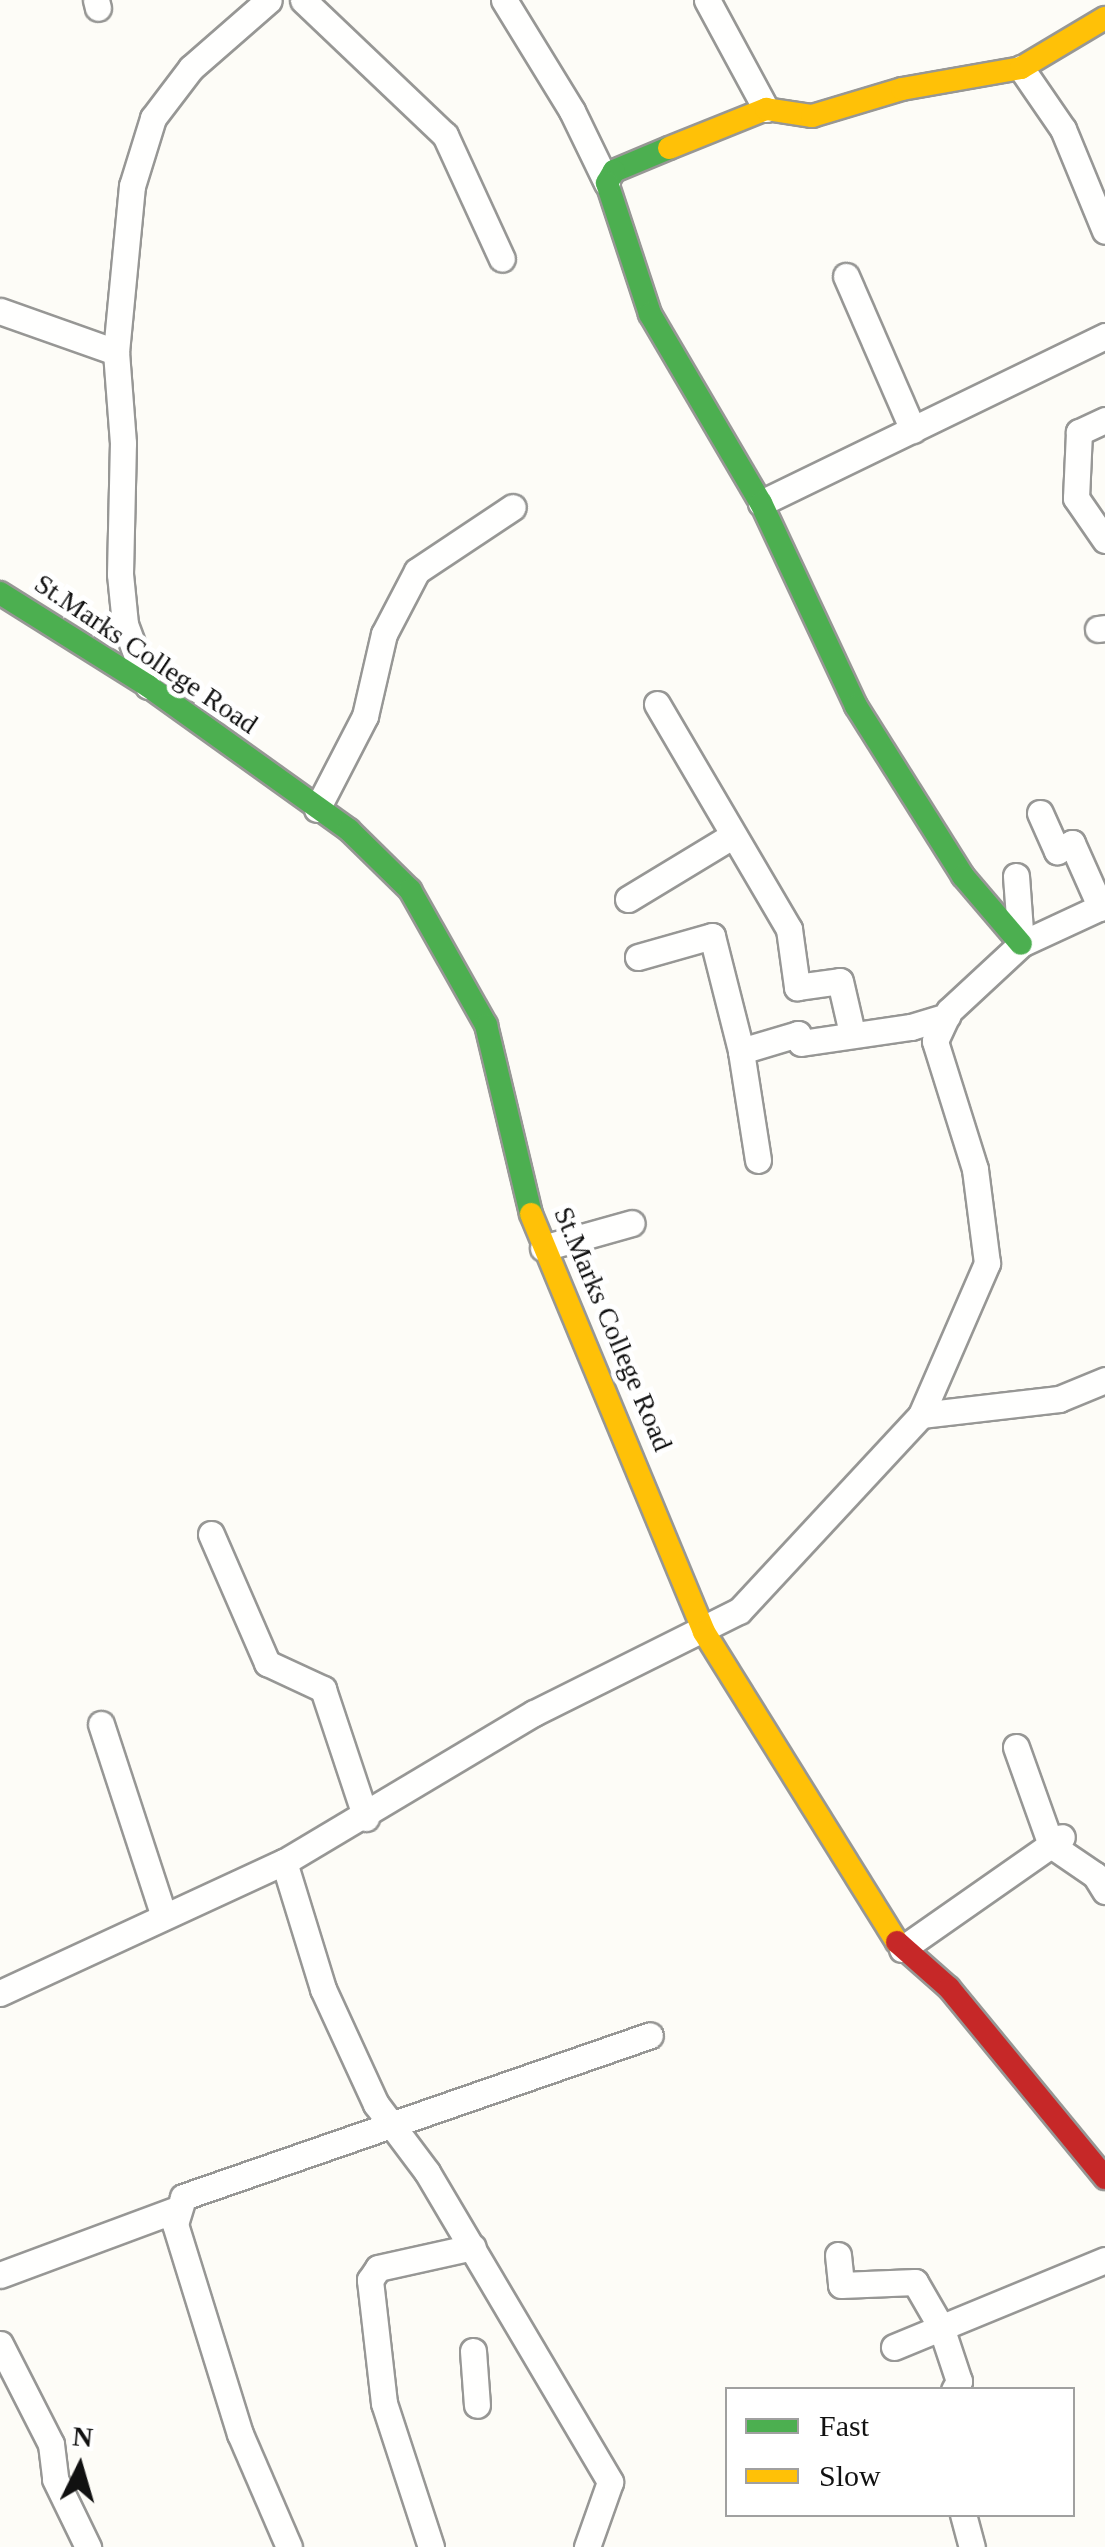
<!DOCTYPE html>
<style>
body{margin:0}
#map{position:relative;width:1105px;height:2547px;overflow:hidden;background:#fdfcf7;font-family:Georgia,serif}
div>[style]{position:absolute}
.roads{filter:drop-shadow(2px 0 #979795) drop-shadow(-2px 0 #979795) drop-shadow(0 2px #979795) drop-shadow(0 -2px #979795)}
.street>*{height:25px;margin:-12.5px;padding:0 12.5px;transform-origin:12.5px;border-radius:12.5px;background:#fffffe}
.fast>*{height:22px;margin:-11px;padding:0 11px;transform-origin:11px;border-radius:11px;background:#4caf50}
.slow>*{height:22px;margin:-11px;padding:0 11px;transform-origin:11px;border-radius:11px;background:#ffc107}
.jam>*{height:22px;margin:-11px;padding:0 11px;transform-origin:11px;border-radius:11px;background:#c62828}
span{translate:-50% -50%;white-space:nowrap;text-align:center;line-height:1.15;-webkit-text-stroke:10px #fff;paint-order:stroke}
.street-label{font-size:28px;color:#111}
.legend{position:absolute;left:725px;top:2387px;width:350px;height:130px;box-sizing:border-box;background:#fff;border:2px solid #a0a0a0;margin:0;padding:12px 18px;list-style:none;font-size:30px;color:#111}
.legend li{display:flex;align-items:center;gap:20px;height:50px}
.legend b{width:50px;border:2px solid #a0a0a0}
.north{position:absolute;left:30px;top:2417px;width:100px;height:100px;-webkit-text-stroke:8px #fff;paint-order:stroke;rotate:5deg;font-size:28px;font-weight:700;line-height:40px;text-align:center;color:#111}
.north::after{content:'';display:block;margin:auto;width:35px;height:45px;background:#111;clip-path:polygon(50% 0,100% 100%,50% 72%,0 100%)}
</style>
<div id="map">
<div class="roads">
<div class="street">
<i style="left:96px;top:0;width:8px;rotate:76deg"></i>
<i style="left:303px;top:0;width:196px;rotate:43.6deg"></i>
<i style="left:445px;top:135px;width:136px;rotate:65.3deg"></i>
<i style="left:504px;top:0;width:130px;rotate:58.5deg"></i>
<i style="left:572px;top:111px;width:80px;rotate:64.1deg"></i>
<i style="left:707px;top:0;width:124px;rotate:61.6deg"></i>
<i style="left:1021px;top:68px;width:74px;rotate:55.5deg"></i>
<i style="left:1063px;top:129px;width:110px;rotate:67.6deg"></i>
<i style="left:846px;top:276px;width:168px;rotate:66.5deg"></i>
<i style="left:0;top:311px;width:123px;rotate:19.5deg"></i>
<i style="left:1105px;top:420px;width:29px;rotate:155deg"></i>
<i style="left:1079px;top:432px;width:66px;rotate:92.6deg"></i>
<i style="left:1076px;top:498px;width:51px;rotate:55.4deg"></i>
<i style="left:761px;top:503px;width:382px;rotate:-25.9deg"></i>
<i style="left:1098px;top:629px;width:7px;rotate:-8deg"></i>
<i style="left:148px;top:686px;width:66px;rotate:-110.4deg"></i>
<i style="left:125px;top:624px;width:50px;rotate:-95.7deg"></i>
<i style="left:120px;top:574px;width:131px;rotate:-88.7deg"></i>
<i style="left:123px;top:443px;width:91px;rotate:-94.4deg"></i>
<i style="left:116px;top:352px;width:167px;rotate:-84.5deg"></i>
<i style="left:132px;top:186px;width:71px;rotate:-72.8deg"></i>
<i style="left:153px;top:118px;width:63px;rotate:-52.8deg"></i>
<i style="left:191px;top:68px;width:103px;rotate:-41.1deg"></i>
<i style="left:657px;top:704px;width:261px;rotate:59.6deg"></i>
<i style="left:789px;top:929px;width:59px;rotate:82.1deg"></i>
<i style="left:797px;top:987px;width:43px;rotate:-7.9deg"></i>
<i style="left:840px;top:981px;width:53px;rotate:77deg"></i>
<i style="left:317px;top:809px;width:105px;rotate:-62.7deg"></i>
<i style="left:365px;top:716px;width:84px;rotate:-77deg"></i>
<i style="left:384px;top:634px;width:71px;rotate:-62.4deg"></i>
<i style="left:417px;top:571px;width:115px;rotate:-33.7deg"></i>
<i style="left:1040px;top:813px;width:42px;rotate:65.9deg"></i>
<i style="left:1057px;top:851px;width:17px;rotate:-28deg"></i>
<i style="left:1072px;top:843px;width:71px;rotate:66deg"></i>
<i style="left:1016px;top:876px;width:68px;rotate:85.8deg"></i>
<i style="left:628px;top:899px;width:122px;rotate:-31.2deg"></i>
<i style="left:638px;top:957px;width:77px;rotate:-15.8deg"></i>
<i style="left:712px;top:936px;width:119px;rotate:75.8deg"></i>
<i style="left:758px;top:1160px;width:110px;rotate:-98.9deg"></i>
<i style="left:741px;top:1051px;width:59px;rotate:-16.6deg"></i>
<i style="left:798px;top:1034px;width:9px;rotate:72deg"></i>
<i style="left:801px;top:1043px;width:111px;rotate:-8.3deg"></i>
<i style="left:911px;top:1027px;width:38px;rotate:-17deg"></i>
<i style="left:543px;top:1248px;width:92px;rotate:-15.7deg"></i>
<i style="left:921px;top:1415px;width:166px;rotate:-66.5deg"></i>
<i style="left:987px;top:1263px;width:95px;rotate:-97.3deg"></i>
<i style="left:975px;top:1169px;width:134px;rotate:-107.4deg"></i>
<i style="left:935px;top:1041px;width:33px;rotate:-65deg"></i>
<i style="left:949px;top:1011px;width:98px;rotate:-42.9deg"></i>
<i style="left:1021px;top:944px;width:93px;rotate:-24.9deg"></i>
<i style="left:211px;top:1534px;width:141px;rotate:66.5deg"></i>
<i style="left:267px;top:1663px;width:62px;rotate:24.9deg"></i>
<i style="left:323px;top:1689px;width:136px;rotate:71.6deg"></i>
<i style="left:101px;top:1724px;width:200px;rotate:71.9deg"></i>
<i style="left:1016px;top:1747px;width:104px;rotate:70.3deg"></i>
<i style="left:1051px;top:1845px;width:53px;rotate:34.3deg"></i>
<i style="left:1095px;top:1875px;width:19px;rotate:58deg"></i>
<i style="left:284px;top:1862px;width:133px;rotate:72.9deg"></i>
<i style="left:323px;top:1989px;width:127px;rotate:65.3deg"></i>
<i style="left:376px;top:2104px;width:85px;rotate:53.1deg"></i>
<i style="left:427px;top:2172px;width:360px;rotate:59.4deg"></i>
<i style="left:610px;top:2482px;width:69px;rotate:109.5deg"></i>
<i style="left:902px;top:1949px;width:195px;rotate:-35deg"></i>
<i style="left:0;top:1993px;width:313px;rotate:-24.8deg"></i>
<i style="left:284px;top:1862px;width:291px;rotate:-30.8deg"></i>
<i style="left:534px;top:1713px;width:229px;rotate:-26.5deg"></i>
<i style="left:739px;top:1611px;width:267px;rotate:-47.1deg"></i>
<i style="left:921px;top:1415px;width:139px;rotate:-6.6deg"></i>
<i style="left:1059px;top:1399px;width:50px;rotate:-22.4deg"></i>
<i style="left:838px;top:2255px;width:30px;rotate:84deg"></i>
<i style="left:841px;top:2285px;width:74px;rotate:-2.3deg"></i>
<i style="left:915px;top:2282px;width:52px;rotate:60deg"></i>
<i style="left:941px;top:2327px;width:57px;rotate:71.6deg"></i>
<i style="left:959px;top:2381px;width:10px;rotate:119deg"></i>
<i style="left:0;top:2275px;width:187px;rotate:-20.4deg"></i>
<i style="left:0;top:2344px;width:112px;rotate:63deg"></i>
<i style="left:51px;top:2444px;width:35px;rotate:83deg"></i>
<i style="left:55px;top:2479px;width:76px;rotate:64.1deg"></i>
<i style="left:894px;top:2347px;width:228px;rotate:-22.4deg"></i>
<i style="left:473px;top:2351px;width:54px;rotate:85.8deg"></i>
<i style="left:963px;top:2514px;width:34px;rotate:75deg"></i>
<i style="left:289px;top:2547px;width:123px;rotate:-113.4deg"></i>
<i style="left:240px;top:2434px;width:220px;rotate:-107.2deg"></i>
<i style="left:175px;top:2224px;width:28px;rotate:-73deg"></i>
<i style="left:183px;top:2197px;width:494px;rotate:-19.1deg"></i>
<i style="left:431px;top:2547px;width:151px;rotate:-108.1deg"></i>
<i style="left:384px;top:2403px;width:124px;rotate:-96.5deg"></i>
<i style="left:370px;top:2280px;width:14px;rotate:-56deg"></i>
<i style="left:378px;top:2268px;width:97px;rotate:-12.5deg"></i>
</div>
<div class="fast">
<i style="left:669px;top:148px;width:60px;rotate:157.3deg"></i>
<i style="left:614px;top:171px;width:14px;rotate:120deg"></i>
<i style="left:607px;top:183px;width:138px;rotate:71.8deg"></i>
<i style="left:650px;top:314px;width:219px;rotate:59.6deg"></i>
<i style="left:761px;top:503px;width:224px;rotate:64.9deg"></i>
<i style="left:856px;top:706px;width:201px;rotate:57.8deg"></i>
<i style="left:963px;top:876px;width:89px;rotate:49.5deg"></i>
<i style="left:0;top:593px;width:175px;rotate:32.1deg"></i>
<i style="left:148px;top:686px;width:247px;rotate:35.6deg"></i>
<i style="left:349px;top:830px;width:86px;rotate:44.5deg"></i>
<i style="left:410px;top:890px;width:155px;rotate:60.6deg"></i>
<i style="left:486px;top:1025px;width:194px;rotate:76.6deg"></i>
</div>
<div class="slow">
<i style="left:669px;top:148px;width:105px;rotate:-21.9deg"></i>
<i style="left:766px;top:109px;width:47px;rotate:8.7deg"></i>
<i style="left:812px;top:116px;width:94px;rotate:-16.7deg"></i>
<i style="left:902px;top:89px;width:121px;rotate:-10deg"></i>
<i style="left:1021px;top:68px;width:98px;rotate:-30.8deg"></i>
<i style="left:531px;top:1214px;width:452px;rotate:67.5deg"></i>
<i style="left:704px;top:1632px;width:365px;rotate:58.1deg"></i>
</div>
<div class="jam">
<i style="left:897px;top:1942px;width:69px;rotate:41.5deg"></i>
<i style="left:949px;top:1988px;width:246px;rotate:50.6deg"></i>
</div>
</div>
<div class="street-label">
<span style="left:146px;top:654px;rotate:34deg">St.Marks College Road</span>
<span style="left:613px;top:1329px;rotate:67deg">St.Marks College Road</span>
</div>
<ul class="legend">
<li><b style="height:12px;background:#4caf50"></b>Fast</li>
<li><b style="height:12px;background:#ffc107"></b>Slow</li>
</ul>
<div class="north">N</div>
</div>
